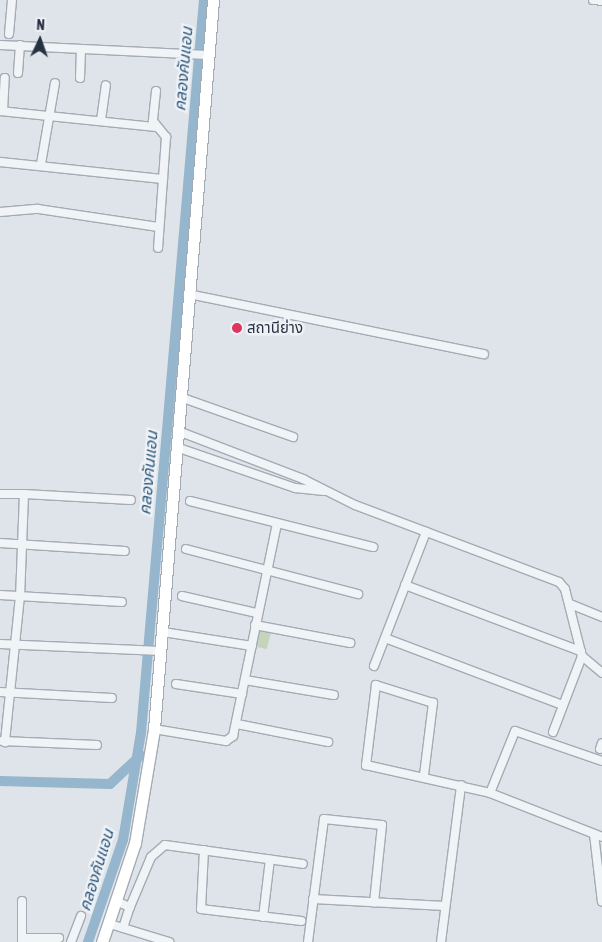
<!DOCTYPE html>
<meta charset="utf-8">
<style>
body{margin:0}
#map{position:relative;width:602px;height:942px;overflow:hidden;background:#dee4e9;font-family:"Asap Condensed","Noto Sans Thai",sans-serif}
div>[style]{position:absolute}
.green>*{inset:0;background:#c6d4be;transform-origin:0 0}
.canal>*{height:10px;margin:-5px;padding:0 5px;transform-origin:5px;border-radius:5px;background:#95b6cd}
.roads{filter:drop-shadow(1px 0 #a3abb4) drop-shadow(-1px 0 #a3abb4) drop-shadow(0 1px #a3abb4) drop-shadow(0 -1px #a3abb4)}
.street>*{height:8px;margin:-4px;padding:0 4px;transform-origin:4px;border-radius:4px;background:#f1f4f7}
.secondary>*{height:11px;margin:-5.5px;padding:0 5.5px;transform-origin:5.5px;border-radius:5.5px;background:#fff}
.dots>*{width:14px;height:14px;translate:-50% -50%;box-sizing:border-box;border:2px solid #eef2f7;border-radius:50%}
span{translate:-50% -50%;white-space:nowrap;text-align:center;line-height:1.15;-webkit-text-stroke:5px #eef2f7;paint-order:stroke}
.poi-label{font-size:15px;color:#263242}
.left{translate:0 -50%;text-align:left}
.water-label{font-size:16px;color:#2b567a;font-style:italic}
.north{position:absolute;left:15px;top:15px;width:50px;height:50px;-webkit-text-stroke:4px #eef2f7;paint-order:stroke;rotate:3deg;font-size:14px;font-weight:700;line-height:20px;text-align:center;color:#263242}
.north::after{content:'';display:block;margin:auto;width:18px;height:22px;background:#263242;clip-path:polygon(50% 0,100% 100%,50% 72%,0 100%)}
</style>
<div id="map">
<div class="green">
<i style="left:255px;top:625px;width:17px;height:21px;rotate:13deg"></i>
</div>
<div class="canal">
<i style="left:0;top:781px;width:110px;rotate:1.6deg"></i>
<i style="left:110px;top:784px;width:42px;rotate:-43.1deg"></i>
<i style="left:88px;top:942px;width:108px;rotate:-71.1deg"></i>
<i style="left:123px;top:840px;width:109px;rotate:-80.5deg"></i>
<i style="left:141px;top:733px;width:736px;rotate:-85.09deg"></i>
</div>
<div class="roads">
<div class="street">
<i style="left:593px;top:0;width:9px;rotate:6deg"></i>
<i style="left:9px;top:34px;width:34px;rotate:-85deg"></i>
<i style="left:0;top:45px;width:207px;rotate:2.8deg"></i>
<i style="left:18px;top:73px;width:28px;rotate:-86deg"></i>
<i style="left:80px;top:78px;width:29px;rotate:-88deg"></i>
<i style="left:156px;top:91px;width:30px;rotate:96deg"></i>
<i style="left:153px;top:121px;width:21px;rotate:51deg"></i>
<i style="left:166px;top:137px;width:111px;rotate:94.1deg"></i>
<i style="left:0;top:111px;width:157px;rotate:5.9deg"></i>
<i style="left:3px;top:111px;width:33px;rotate:-87deg"></i>
<i style="left:101px;top:120px;width:35px;rotate:-82deg"></i>
<i style="left:0;top:162px;width:164px;rotate:6deg"></i>
<i style="left:41px;top:164px;width:82px;rotate:-80.2deg"></i>
<i style="left:0;top:212px;width:38px;rotate:-5deg"></i>
<i style="left:38px;top:209px;width:121px;rotate:8.5deg"></i>
<i style="left:188px;top:294px;width:302px;rotate:11.5deg"></i>
<i style="left:180px;top:397px;width:120px;rotate:19.5deg"></i>
<i style="left:178px;top:431px;width:134px;rotate:21deg"></i>
<i style="left:303px;top:479px;width:58px;rotate:26.6deg"></i>
<i style="left:355px;top:505px;width:218px;rotate:20.7deg"></i>
<i style="left:559px;top:582px;width:9px;rotate:49deg"></i>
<i style="left:565px;top:589px;width:69px;rotate:75.8deg"></i>
<i style="left:582px;top:656px;width:26px;rotate:40deg"></i>
<i style="left:176px;top:447px;width:126px;rotate:19deg"></i>
<i style="left:295px;top:488px;width:29px;rotate:6deg"></i>
<i style="left:0;top:494px;width:24px"></i>
<i style="left:24px;top:494px;width:102px;rotate:92.2deg"></i>
<i style="left:20px;top:596px;width:147px;rotate:95.9deg"></i>
<i style="left:24px;top:494px;width:107px;rotate:3.2deg"></i>
<i style="left:190px;top:501px;width:189px;rotate:14.1deg"></i>
<i style="left:0;top:543px;width:125px;rotate:3.7deg"></i>
<i style="left:186px;top:549px;width:178px;rotate:14.7deg"></i>
<i style="left:405px;top:585px;width:188px;rotate:20.6deg"></i>
<i style="left:0;top:595px;width:122px;rotate:3.3deg"></i>
<i style="left:182px;top:596px;width:77px;rotate:12.8deg"></i>
<i style="left:570px;top:604px;width:35px;rotate:22deg"></i>
<i style="left:255px;top:625px;width:97px;rotate:10.7deg"></i>
<i style="left:163px;top:632px;width:90px;rotate:8.9deg"></i>
<i style="left:385px;top:638px;width:189px;rotate:20.7deg"></i>
<i style="left:0;top:644px;width:161px;rotate:2.5deg"></i>
<i style="left:374px;top:666px;width:144px;rotate:-68.8deg"></i>
<i style="left:245px;top:680px;width:90px;rotate:9.6deg"></i>
<i style="left:176px;top:684px;width:67px;rotate:8.6deg"></i>
<i style="left:0;top:692px;width:112px;rotate:3.1deg"></i>
<i style="left:237px;top:724px;width:93px;rotate:11.2deg"></i>
<i style="left:154px;top:729px;width:73px;rotate:9.5deg"></i>
<i style="left:226px;top:741px;width:9px;rotate:-36deg"></i>
<i style="left:233px;top:736px;width:217px;rotate:-78.3deg"></i>
<i style="left:553px;top:732px;width:81px;rotate:-69.1deg"></i>
<i style="left:2px;top:741px;width:95px;rotate:2.4deg"></i>
<i style="left:600px;top:749px;width:6px;rotate:-72deg"></i>
<i style="left:424px;top:775px;width:73px;rotate:-82.9deg"></i>
<i style="left:433px;top:703px;width:60px;rotate:-162.5deg"></i>
<i style="left:376px;top:685px;width:81px;rotate:97.1deg"></i>
<i style="left:366px;top:765px;width:127px;rotate:12.7deg"></i>
<i style="left:490px;top:793px;width:120px;rotate:21.4deg"></i>
<i style="left:490px;top:793px;width:67px;rotate:-68deg"></i>
<i style="left:515px;top:731px;width:92px;rotate:19deg"></i>
<i style="left:594px;top:834px;width:68px;rotate:83.3deg"></i>
<i style="left:204px;top:850px;width:59px;rotate:92.9deg"></i>
<i style="left:201px;top:909px;width:101px;rotate:6.8deg"></i>
<i style="left:313px;top:899px;width:132px;rotate:3deg"></i>
<i style="left:118px;top:902px;width:13px;rotate:23deg"></i>
<i style="left:130px;top:907px;width:54px;rotate:-67.2deg"></i>
<i style="left:151px;top:857px;width:18px;rotate:-41deg"></i>
<i style="left:165px;top:845px;width:139px;rotate:7.8deg"></i>
<i style="left:263px;top:917px;width:58px;rotate:-83.1deg"></i>
<i style="left:110px;top:924px;width:62px;rotate:17deg"></i>
<i style="left:123px;top:928px;width:22px;rotate:-72deg"></i>
<i style="left:22px;top:938px;width:37px"></i>
<i style="left:22px;top:942px;width:41px;rotate:-90deg"></i>
<i style="left:71px;top:942px;width:28px;rotate:-69deg"></i>
<i style="left:308px;top:942px;width:124px;rotate:-82.6deg"></i>
<i style="left:324px;top:819px;width:58px;rotate:5.9deg"></i>
<i style="left:382px;top:825px;width:78px;rotate:95.9deg"></i>
<i style="left:441px;top:942px;width:158px;rotate:-82.7deg"></i>
</div>
<div class="secondary">
<i style="left:102px;top:942px;width:104px;rotate:-71.6deg"></i>
<i style="left:135px;top:843px;width:116px;rotate:-80.5deg"></i>
<i style="left:154px;top:729px;width:731px;rotate:-85.37deg"></i>
</div>
</div>
<div class="dots">
<i style="left:237px;top:328px;background:#dc355e"></i>
</div>
<div class="poi-label">
<span class="left" style="left:247px;top:328px">สถานีย่าง</span>
</div>
<div class="water-label">
<span style="left:183px;top:69px;rotate:-85deg">คลองคันแอน</span>
<span style="left:148px;top:473px;rotate:-85deg">คลองคันแอน</span>
<span style="left:96px;top:870px;rotate:-73deg">คลองคันแอน</span>
</div>
<div class="north">N</div>
</div>
